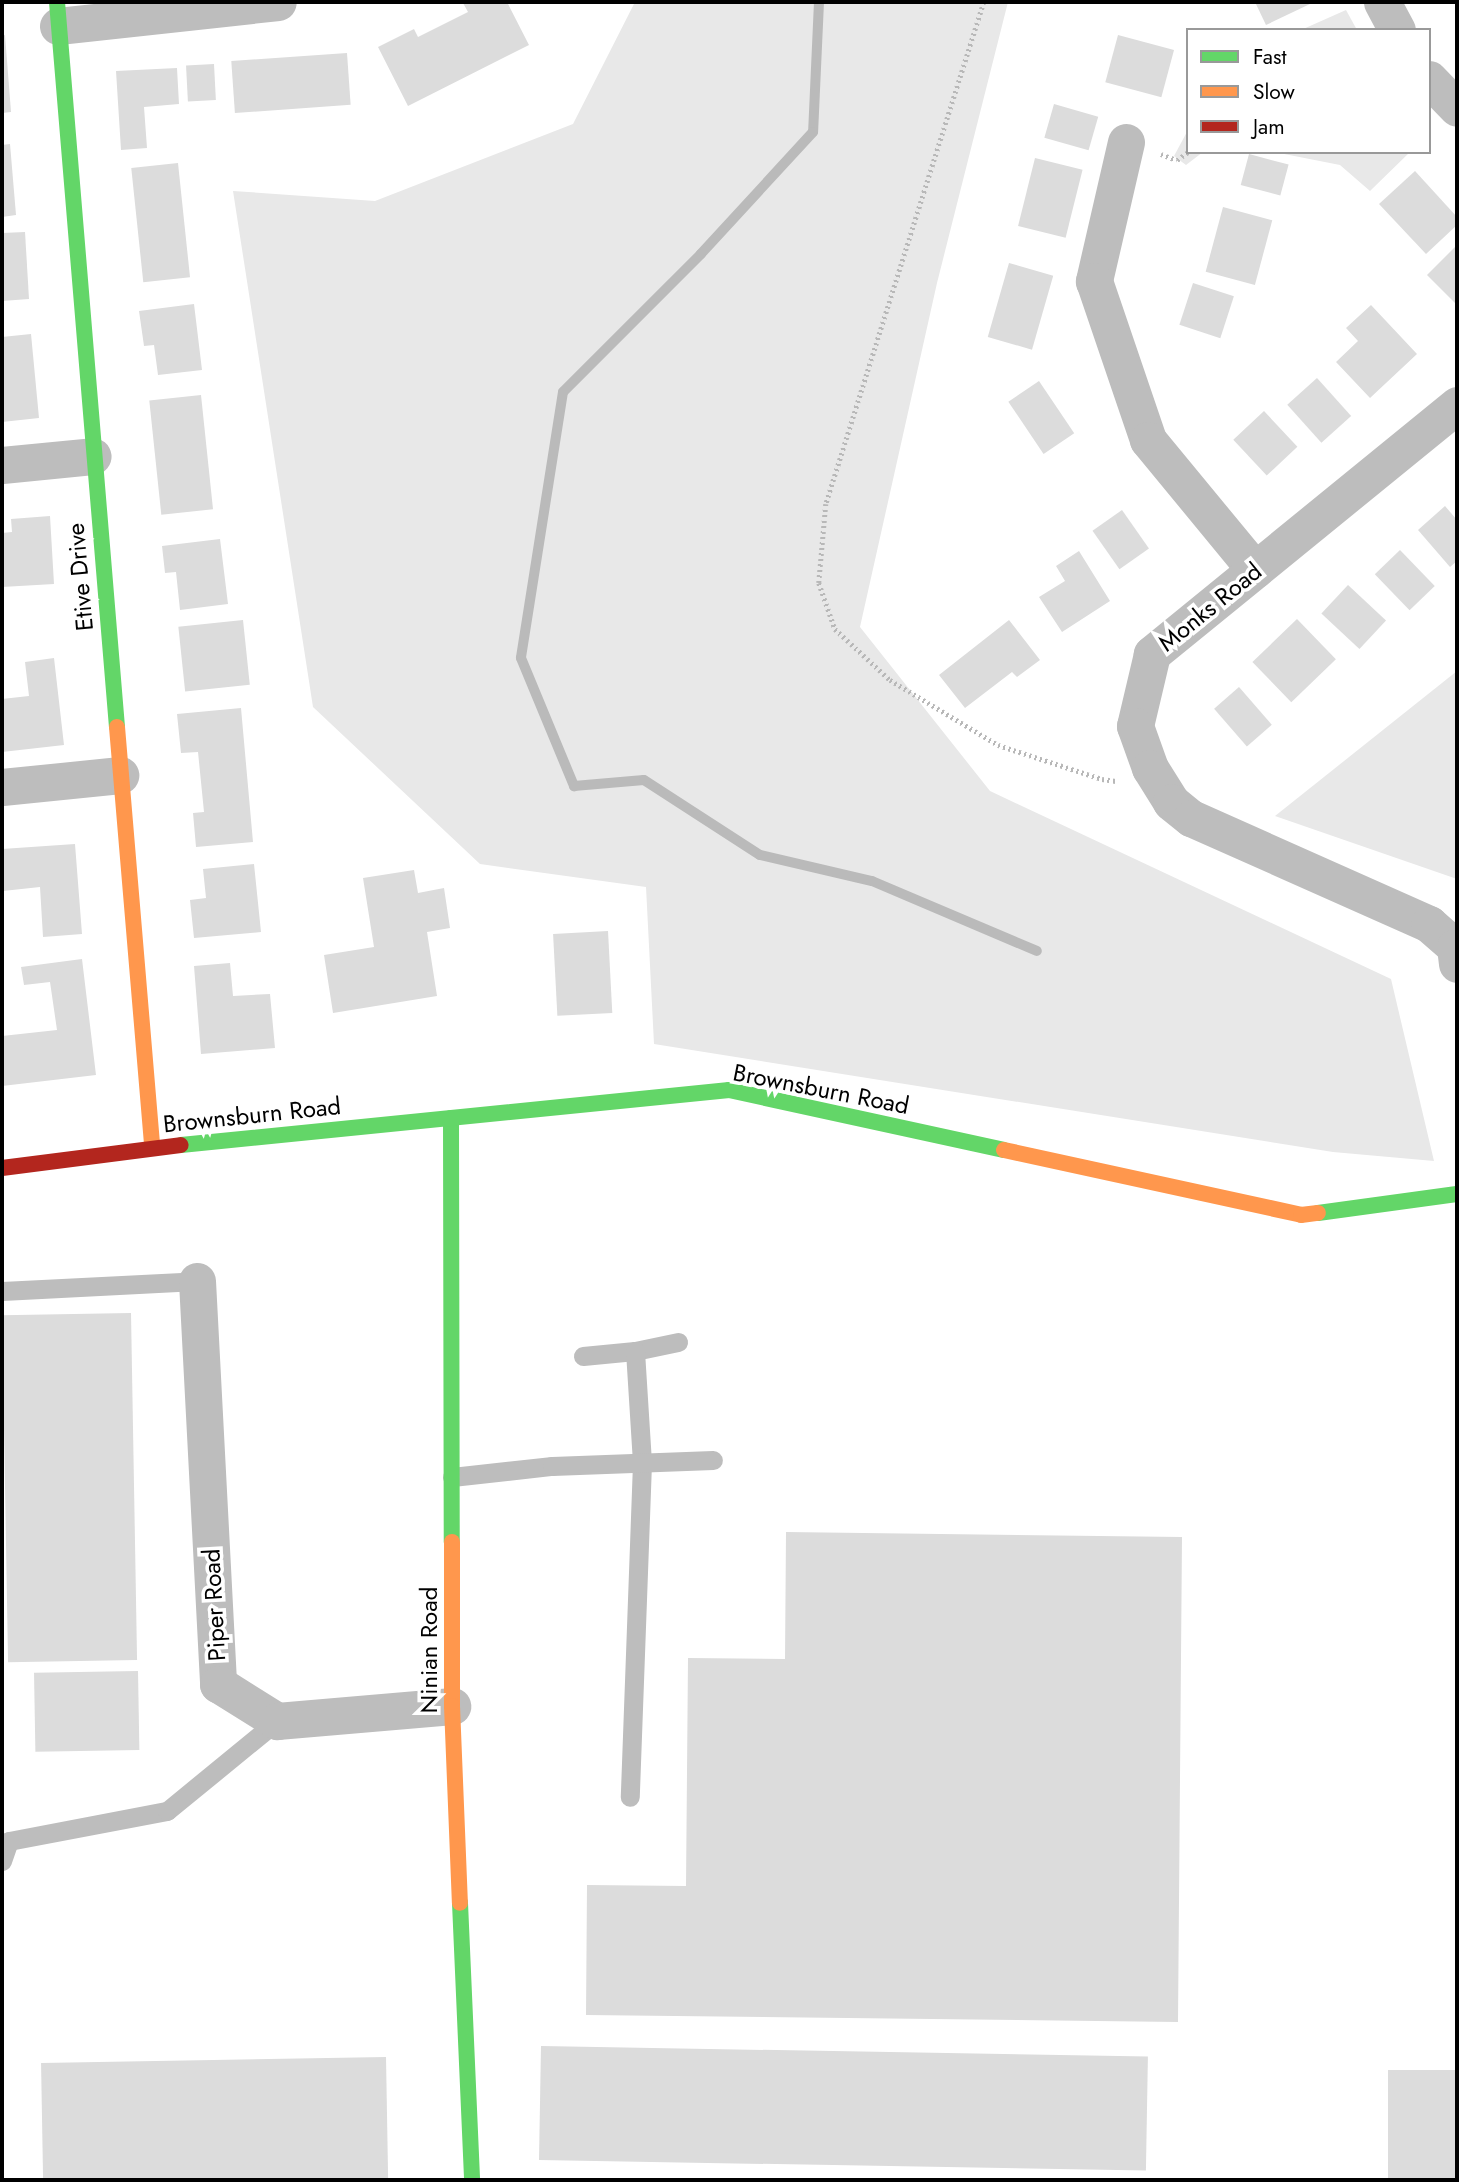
<!DOCTYPE html>
<style>
body{margin:0}
#map{position:relative;width:1459px;height:2182px;overflow:hidden;background:#fff;font-family:Jost,sans-serif}
div>[style]{position:absolute}
.green>*{inset:0;background:#e8e8e8}
.stream>*{height:10px;margin:-5px;padding:0 5px;transform-origin:5px;border-radius:5px;background:#bababa}
.building>*{inset:0;background:#dcdcdc;transform-origin:0 0}
.path>*{height:4.5px;margin-top:-2.25px;transform-origin:0;background:repeating-linear-gradient(90deg,#b8b8b8 0 2px,transparent 0 5.5px)}
.lane>*{height:19px;margin:-9.5px;padding:0 9.5px;transform-origin:9.5px;border-radius:9.5px;background:#bdbdbd}
.street>*{height:37px;margin:-18.5px;padding:0 18.5px;transform-origin:18.5px;border-radius:18.5px;background:#bdbdbd}
.fast>*{height:16px;margin:-8px;padding:0 8px;transform-origin:8px;border-radius:8px;background:#63d668}
.slow>*{height:16px;margin:-8px;padding:0 8px;transform-origin:8px;border-radius:8px;background:#ff974d}
.jam>*{height:16px;margin:-8px;padding:0 8px;transform-origin:8px;border-radius:8px;background:#b3261e}
span{translate:-50% -50%;white-space:nowrap;text-align:center;line-height:1.15;-webkit-text-stroke:7px #fff;paint-order:stroke}
.street-label{font-size:24px;color:#000}
.frame{position:absolute;inset:0;border:4px solid #000;pointer-events:none}
.legend{position:absolute;left:1186px;top:28px;width:245px;height:126px;box-sizing:border-box;background:#fff;border:2px solid #999;margin:0;padding:9px 12px;list-style:none;font-size:21px;color:#000}
.legend li{display:flex;align-items:center;gap:14px;height:35px}
.legend b{width:35px;border:2px solid #999}
</style>
<div id="map">
<div class="green">
<i style="clip-path:polygon(635px 2px,1008px 2px,937px 283px,860px 627px,990px 791px,1391px 979px,1434px 1161px,1333px 1152px,654px 1044px,646px 887px,480px 864px,313px 707px,233px 191px,375px 201px,573px 124px)"></i>
<i style="clip-path:polygon(1346px 10px,1357px 30px,1301px 30px)"></i>
<i style="clip-path:polygon(1188px 130px,1188px 152px,1203px 152px,1186px 165px,1174px 156px)"></i>
<i style="clip-path:polygon(1274px 152px,1410px 152px,1370px 191px,1340px 165px)"></i>
<i style="clip-path:polygon(1457px 671px,1457px 879px,1275px 816px)"></i>
</div>
<div class="stream">
<i style="left:819px;top:2px;width:130px;rotate:92.6deg"></i>
<i style="left:813px;top:132px;width:166px;rotate:132.6deg"></i>
<i style="left:701px;top:254px;width:195px;rotate:135deg"></i>
<i style="left:563px;top:392px;width:269px;rotate:99deg"></i>
<i style="left:521px;top:658px;width:139px;rotate:67.5deg"></i>
<i style="left:574px;top:786px;width:70px;rotate:-4.9deg"></i>
<i style="left:644px;top:780px;width:138px;rotate:32.9deg"></i>
<i style="left:760px;top:855px;width:115px;rotate:13.1deg"></i>
<i style="left:872px;top:881px;width:179px;rotate:23deg"></i>
</div>
<div class="building">
<i style="clip-path:polygon(466px 2px,507px 2px,529px 45px,408px 106px,378px 47px,414px 29px,418px 37px,468px 12px,463px 3px)"></i>
<i style="clip-path:polygon(1255px 2px,1309px 2px,1310px 4px,1266px 25px)"></i>
<i style="clip-path:polygon(5px 35px,11px 112px,2px 113px,2px 36px)"></i>
<i style="left:1118px;top:35px;width:58px;height:49px;rotate:15deg"></i>
<i style="left:347px;top:53px;width:52px;height:116px;rotate:86deg"></i>
<i style="left:214px;top:64px;width:36px;height:28px;rotate:87deg"></i>
<i style="clip-path:polygon(177px 68px,179px 104px,144px 107px,147px 148px,121px 150px,116px 71px)"></i>
<i style="left:1054px;top:104px;width:46px;height:35px;rotate:16deg"></i>
<i style="clip-path:polygon(10px 144px,16px 215px,2px 217px,2px 145px)"></i>
<i style="left:1249px;top:154px;width:41px;height:32px;rotate:15deg"></i>
<i style="left:1035px;top:158px;width:49px;height:70px;rotate:14deg"></i>
<i style="left:178px;top:163px;width:115px;height:47px;rotate:84deg"></i>
<i style="clip-path:polygon(1415px 171px,1457px 217px,1457px 225px,1426px 254px,1379px 204px)"></i>
<i style="left:1223px;top:207px;width:51px;height:67px;rotate:15deg"></i>
<i style="clip-path:polygon(25px 232px,29px 299px,2px 301px,2px 233px)"></i>
<i style="clip-path:polygon(1457px 245px,1457px 305px,1427px 275px)"></i>
<i style="left:1009px;top:263px;width:46px;height:77px;rotate:16deg"></i>
<i style="left:1193px;top:283px;width:43px;height:44px;rotate:18deg"></i>
<i style="clip-path:polygon(194px 304px,202px 370px,158px 375px,154px 345px,144px 346px,139px 311px)"></i>
<i style="clip-path:polygon(1371px 305px,1417px 354px,1370px 398px,1336px 362px,1358px 341px,1346px 328px)"></i>
<i style="clip-path:polygon(31px 334px,39px 418px,2px 422px,2px 337px)"></i>
<i style="left:1317px;top:378px;width:51px;height:40px;rotate:48deg"></i>
<i style="left:1039px;top:381px;width:63px;height:37px;rotate:56deg"></i>
<i style="left:201px;top:395px;width:115px;height:52px;rotate:84deg"></i>
<i style="left:1264px;top:411px;width:49px;height:42px;rotate:47deg"></i>
<i style="clip-path:polygon(1445px 506px,1457px 520px,1457px 561px,1450px 567px,1418px 530px)"></i>
<i style="left:1122px;top:510px;width:47px;height:36px;rotate:55deg"></i>
<i style="clip-path:polygon(50px 516px,54px 584px,2px 587px,2px 533px,12px 532px,11px 519px)"></i>
<i style="clip-path:polygon(220px 539px,228px 604px,180px 610px,176px 572px,165px 573px,162px 546px)"></i>
<i style="left:1400px;top:550px;width:50px;height:35px;rotate:46deg"></i>
<i style="clip-path:polygon(1079px 551px,1110px 601px,1062px 632px,1039px 597px,1065px 581px,1056px 566px)"></i>
<i style="left:1348px;top:585px;width:52px;height:39px;rotate:43deg"></i>
<i style="left:1297px;top:619px;width:56px;height:62px;rotate:46deg"></i>
<i style="left:243px;top:620px;width:65px;height:65px;rotate:84deg"></i>
<i style="clip-path:polygon(1009px 620px,1040px 660px,1017px 677px,1012px 672px,965px 708px,939px 675px)"></i>
<i style="clip-path:polygon(54px 658px,64px 745px,2px 752px,2px 699px,29px 696px,25px 662px)"></i>
<i style="left:1239px;top:687px;width:50px;height:33px;rotate:49deg"></i>
<i style="clip-path:polygon(241px 708px,253px 842px,196px 847px,193px 813px,204px 812px,198px 752px,181px 753px,177px 714px)"></i>
<i style="clip-path:polygon(75px 844px,82px 934px,43px 937px,40px 887px,3px 891px,2px 849px)"></i>
<i style="clip-path:polygon(254px 864px,261px 932px,194px 938px,190px 900px,206px 898px,203px 869px)"></i>
<i style="clip-path:polygon(414px 870px,418px 893px,444px 888px,450px 928px,427px 932px,437px 996px,333px 1013px,324px 955px,374px 947px,363px 878px)"></i>
<i style="left:608px;top:931px;width:82px;height:55px;rotate:87deg"></i>
<i style="clip-path:polygon(82px 959px,96px 1075px,2px 1086px,2px 1036px,57px 1030px,50px 982px,24px 985px,21px 967px)"></i>
<i style="clip-path:polygon(230px 963px,233px 996px,270px 994px,275px 1048px,201px 1054px,194px 966px)"></i>
<i style="left:131px;top:1313px;width:347px;height:129px;rotate:89deg"></i>
<i style="clip-path:polygon(786px 1532px,1182px 1537px,1178px 2022px,586px 2015px,587px 1885px,686px 1886px,688px 1658px,785px 1659px)"></i>
<i style="left:138px;top:1671px;width:79px;height:104px;rotate:89deg"></i>
<i style="left:541px;top:2046px;width:607px;height:114px;rotate:1deg"></i>
<i style="left:386px;top:2057px;width:123px;height:345px;rotate:89deg"></i>
<i style="left:1388px;top:2070px;width:69px;height:110px"></i>
</div>
<div class="path">
<i style="left:984px;top:2px;width:526px;rotate:107.47deg"></i>
<i style="left:826px;top:504px;width:79px;rotate:95.1deg"></i>
<i style="left:819px;top:583px;width:49px;rotate:70.8deg"></i>
<i style="left:835px;top:629px;width:75px;rotate:42.8deg"></i>
<i style="left:890px;top:680px;width:126px;rotate:31deg"></i>
<i style="left:998px;top:745px;width:109px;rotate:18.1deg"></i>
<i style="left:1102px;top:779px;width:14px;rotate:8deg"></i>
<i style="left:1161px;top:154px;width:17px;rotate:21deg"></i>
<i style="left:1177px;top:160px;width:14px;rotate:-36deg"></i>
</div>
<div class="lane">
<i style="left:2px;top:1291px;width:195px;rotate:-2.9deg"></i>
<i style="left:635px;top:1351px;width:44px;rotate:-11.8deg"></i>
<i style="left:583px;top:1356px;width:52px;rotate:-5.5deg"></i>
<i style="left:635px;top:1351px;width:112px;rotate:86.4deg"></i>
<i style="left:642px;top:1463px;width:334px;rotate:92.1deg"></i>
<i style="left:452px;top:1477px;width:101px;rotate:-6.3deg"></i>
<i style="left:552px;top:1466px;width:161px;rotate:-2.1deg"></i>
<i style="left:2px;top:1861px;width:21px;rotate:-71deg"></i>
<i style="left:9px;top:1841px;width:161px;rotate:-10.8deg"></i>
<i style="left:167px;top:1811px;width:142px;rotate:-39.3deg"></i>
</div>
<div class="street">
<i style="left:1382px;top:2px;width:32px;rotate:62deg"></i>
<i style="left:58px;top:26px;width:221px;rotate:-6.2deg"></i>
<i style="left:1429px;top:79px;width:40px;rotate:46deg"></i>
<i style="left:1126px;top:142px;width:143px;rotate:103deg"></i>
<i style="left:1094px;top:281px;width:168px;rotate:71.2deg"></i>
<i style="left:1148px;top:440px;width:168px;rotate:50.5deg"></i>
<i style="left:1457px;top:405px;width:394px;rotate:140.8deg"></i>
<i style="left:1152px;top:654px;width:74px;rotate:103.3deg"></i>
<i style="left:1135px;top:726px;width:45px;rotate:70.3deg"></i>
<i style="left:1150px;top:768px;width:40px;rotate:58deg"></i>
<i style="left:1171px;top:802px;width:26px;rotate:39deg"></i>
<i style="left:1191px;top:818px;width:261px;rotate:24deg"></i>
<i style="left:1429px;top:924px;width:35px;rotate:41deg"></i>
<i style="left:1455px;top:947px;width:17px;rotate:83deg"></i>
<i style="left:2px;top:465px;width:91px;rotate:-5.6deg"></i>
<i style="left:2px;top:787px;width:119px;rotate:-5.8deg"></i>
<i style="left:197px;top:1281px;width:404px;rotate:87deg"></i>
<i style="left:218px;top:1684px;width:70px;rotate:32.1deg"></i>
<i style="left:277px;top:1721px;width:176px;rotate:-4.9deg"></i>
</div>
<div class="fast">
<i style="left:57px;top:2px;width:727px;rotate:85.27deg"></i>
<i style="left:451px;top:1118px;width:424px;rotate:89.9deg"></i>
<i style="left:181px;top:1145px;width:551px;rotate:-5.73deg"></i>
<i style="left:729px;top:1090px;width:281px;rotate:12.3deg"></i>
<i style="left:1318px;top:1213px;width:140px;rotate:-7.8deg"></i>
<i style="left:460px;top:1903px;width:277px;rotate:87.5deg"></i>
</div>
<div class="slow">
<i style="left:117px;top:727px;width:422px;rotate:85.2deg"></i>
<i style="left:1004px;top:1150px;width:304px;rotate:12.3deg"></i>
<i style="left:1301px;top:1215px;width:17px;rotate:-7deg"></i>
<i style="left:452px;top:1542px;width:164px;rotate:90deg"></i>
<i style="left:452px;top:1706px;width:197px;rotate:87.7deg"></i>
</div>
<div class="jam">
<i style="left:2px;top:1168px;width:180px;rotate:-7.3deg"></i>
</div>
<div class="street-label">
<span style="left:80px;top:577px;rotate:-95deg">Etive Drive</span>
<span style="left:1210px;top:607px;rotate:-39deg">Monks Road</span>
<span style="left:821px;top:1089px;rotate:11deg">Brownsburn Road</span>
<span style="left:252px;top:1115px;rotate:-6deg">Brownsburn Road</span>
<span style="left:214px;top:1605px;rotate:-93deg">Piper Road</span>
<span style="left:429px;top:1650px;rotate:-90deg">Ninian Road</span>
</div>
<div class="frame"></div>
<ul class="legend">
<li><b style="height:9px;background:#63d668"></b>Fast</li>
<li><b style="height:9px;background:#ff974d"></b>Slow</li>
<li><b style="height:9px;background:#b3261e"></b>Jam</li>
</ul>
</div>
